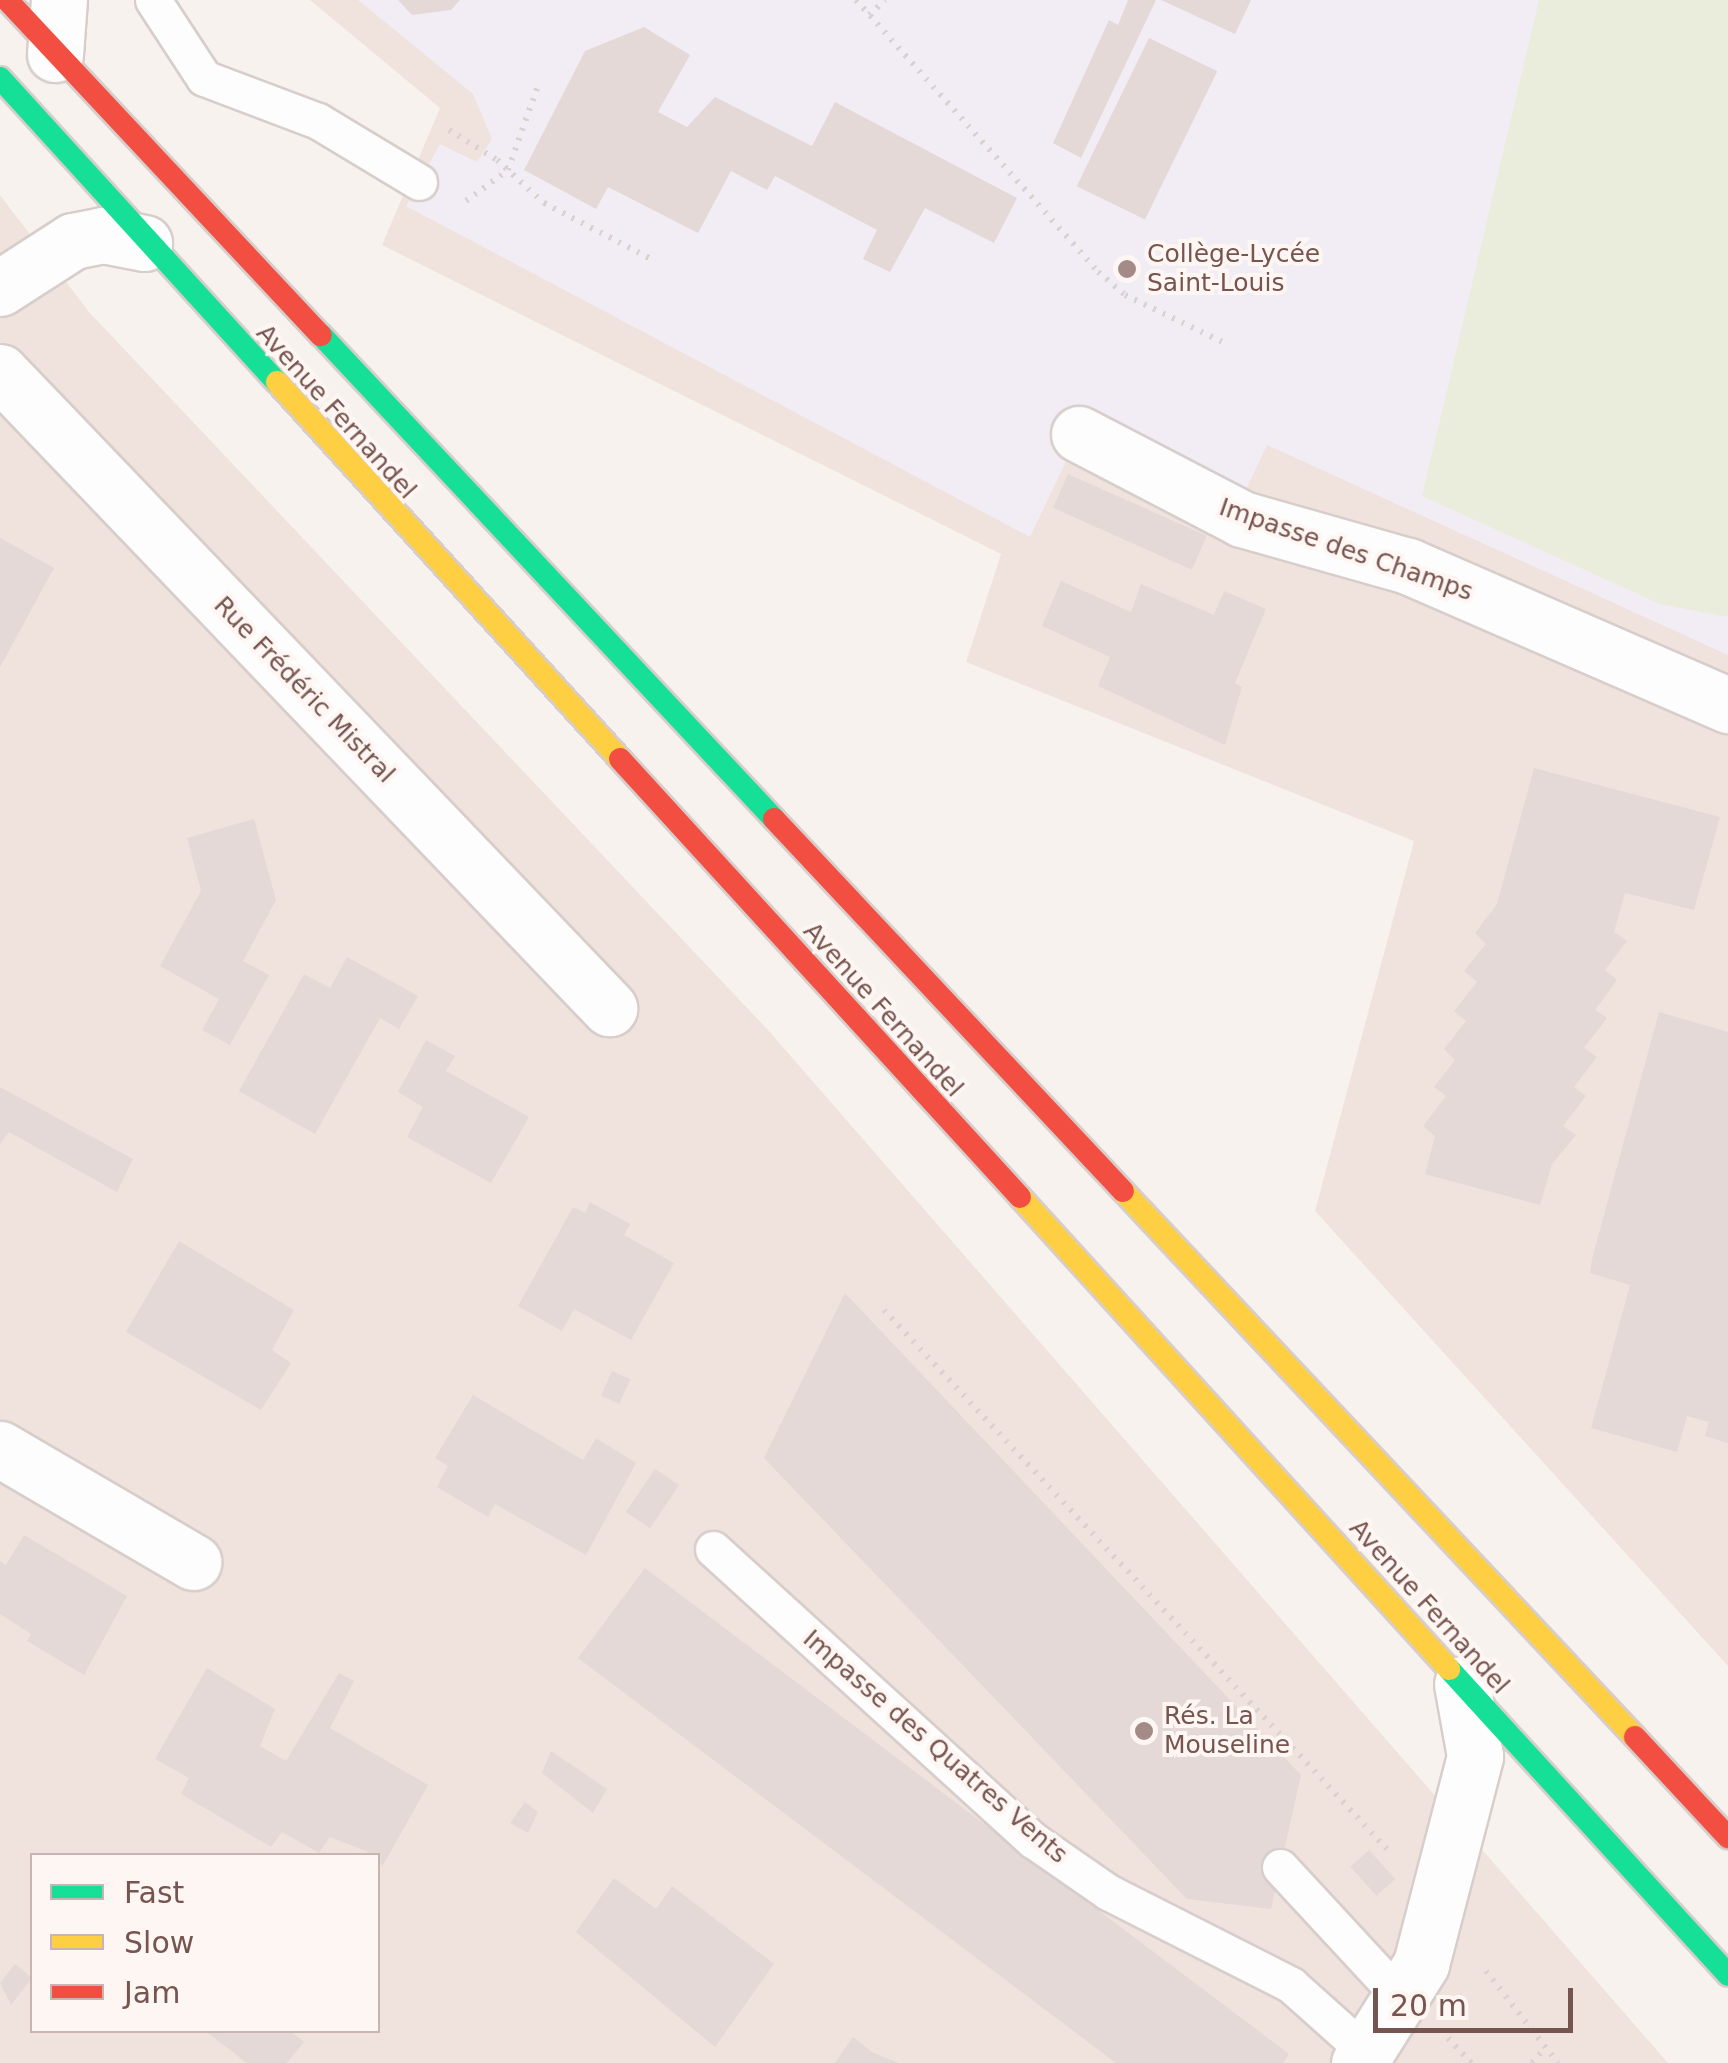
<!DOCTYPE html>
<meta charset="utf-8">
<style>
body{margin:0}
#map{position:relative;width:1728px;height:2063px;overflow:hidden;background:#f8f2ef;font-family:"DejaVu Sans",sans-serif}
div>[style]{position:absolute}
.residential>*{inset:0;background:#f0e3dd}
.education>*{inset:0;background:#f2ecf4}
.green>*{inset:0;background:#eaeddb}
.building>*{inset:0;background:#e4d9d6;transform-origin:0 0}
.path>*{height:6px;margin-top:-3px;transform-origin:0;background:repeating-linear-gradient(90deg,#dad1d0 0 2.5px,transparent 0 10.5px)}
.roads{filter:drop-shadow(2px 0 #d7cecb) drop-shadow(-2px 0 #d7cecb) drop-shadow(0 2px #d7cecb) drop-shadow(0 -2px #d7cecb)}
.lane>*{height:35px;margin:-17.5px;padding:0 17.5px;transform-origin:17.5px;border-radius:17.5px;background:#fefdfd}
.street>*{height:55px;margin:-27.5px;padding:0 27.5px;transform-origin:27.5px;border-radius:27.5px;background:#fefdfd}
.fast>*{height:22px;margin:-11px;padding:0 11px;transform-origin:11px;border-radius:11px;background:#16e098}
.slow>*{height:22px;margin:-11px;padding:0 11px;transform-origin:11px;border-radius:11px;background:#ffcf43}
.jam>*{height:22px;margin:-11px;padding:0 11px;transform-origin:11px;border-radius:11px;background:#f24e42}
.dots>*{width:28px;height:28px;translate:-50% -50%;box-sizing:border-box;border:5px solid #fef6f2;border-radius:50%}
span{translate:-50% -50%;white-space:nowrap;text-align:center;line-height:1.15;-webkit-text-stroke:8px #fef6f2;paint-order:stroke}
.poi-label{font-size:25px;color:#76544f}
.left{translate:0 -50%;text-align:left}
.street-label{font-size:25px;color:#76544f}
.legend{position:absolute;left:30px;top:1853px;width:350px;height:180px;box-sizing:border-box;background:#fef6f2;border:2px solid #c8b5b1;margin:0;padding:12px 18px;list-style:none;font-size:30px;color:#76544f}
.legend li{display:flex;align-items:center;gap:20px;height:50px}
.legend b{width:50px;border:2px solid #c8b5b1}
.scale{position:absolute;left:1373px;top:1988px;width:200px;height:45px;box-sizing:border-box;border:5px solid #76544f;border-top:0;padding-left:12px;font-size:30px;line-height:35px;white-space:nowrap;color:#76544f;-webkit-text-stroke:8px #fef6f2;paint-order:stroke}
</style>
<div id="map">
<div class="residential">
<i style="clip-path:polygon(310px 0,1728px 0,1728px 1666px,1315px 1211px,1414px 841px,966px 662px,1001px 554px,382px 245px,440px 108px)"></i>
<i style="clip-path:polygon(evenodd,0 195px,89px 312px,768px 1030px,1668px 2063px,0 2063px,0 195px,32px 1856px,378px 1856px,378px 2030px,32px 2030px,32px 1856px)"></i>
</div>
<div class="education">
<i style="clip-path:polygon(358px 0,1728px 0,1728px 655px,1267px 445px,1243px 496px,1079px 434px,1030px 537px,406px 206px,440px 144px,477px 162px,492px 139px,473px 94px)"></i>
</div>
<div class="green">
<i style="clip-path:polygon(1539px 0,1728px 0,1728px 617px,1660px 604px,1422px 496px)"></i>
</div>
<div class="building">
<i style="clip-path:polygon(398px 0,460px 0,451px 10px,412px 15px)"></i>
<i style="clip-path:polygon(1128px 0,1156px 0,1081px 158px,1053px 143px,1109px 20px,1118px 25px)"></i>
<i style="clip-path:polygon(1161px 0,1251px 0,1235px 34px)"></i>
<i style="clip-path:polygon(644px 27px,690px 55px,658px 112px,687px 127px,715px 97px,812px 146px,835px 102px,1017px 198px,994px 243px,925px 208px,890px 272px,863px 259px,877px 230px,775px 176px,767px 190px,731px 171px,698px 233px,608px 187px,596px 209px,524px 170px,585px 51px)"></i>
<i style="left:1149px;top:38px;width:76px;height:165px;rotate:26deg"></i>
<i style="left:1068px;top:474px;width:152px;height:37px;rotate:24deg"></i>
<i style="clip-path:polygon(0 538px,54px 568px,0 667px)"></i>
<i style="clip-path:polygon(1061px 581px,1131px 612px,1141px 584px,1214px 615px,1224px 591px,1266px 609px,1235px 683px,1242px 687px,1225px 745px,1098px 686px,1110px 657px,1042px 626px)"></i>
<i style="clip-path:polygon(1534px 768px,1720px 817px,1694px 910px,1625px 893px,1614px 932px,1627px 941px,1605px 970px,1617px 980px,1595px 1010px,1607px 1018px,1584px 1048px,1597px 1057px,1574px 1087px,1586px 1096px,1563px 1126px,1576px 1135px,1552px 1164px,1540px 1205px,1425px 1174px,1435px 1136px,1423px 1126px,1446px 1096px,1434px 1087px,1455px 1060px,1444px 1049px,1466px 1021px,1454px 1011px,1477px 982px,1464px 971px,1486px 944px,1475px 933px,1497px 904px)"></i>
<i style="clip-path:polygon(254px 819px,276px 900px,243px 961px,269px 975px,230px 1045px,202px 1030px,219px 999px,160px 966px,201px 891px,187px 838px)"></i>
<i style="clip-path:polygon(347px 957px,418px 996px,399px 1029px,380px 1018px,315px 1134px,239px 1091px,304px 974px,330px 988px)"></i>
<i style="clip-path:polygon(1659px 1012px,1728px 1032px,1728px 1443px,1705px 1436px,1709px 1422px,1687px 1416px,1677px 1452px,1591px 1428px,1630px 1285px,1590px 1273px,1592px 1259px)"></i>
<i style="clip-path:polygon(426px 1040px,455px 1056px,446px 1071px,529px 1117px,491px 1183px,407px 1137px,423px 1107px,398px 1092px)"></i>
<i style="clip-path:polygon(0 1087px,133px 1159px,117px 1192px,9px 1132px,0 1144px)"></i>
<i style="clip-path:polygon(590px 1202px,630px 1224px,624px 1235px,674px 1263px,631px 1340px,574px 1309px,562px 1331px,518px 1306px,573px 1207px,585px 1213px)"></i>
<i style="clip-path:polygon(179px 1241px,294px 1310px,272px 1350px,291px 1363px,261px 1410px,126px 1332px)"></i>
<i style="clip-path:polygon(845px 1293px,1301px 1775px,1271px 1909px,1187px 1899px,764px 1458px)"></i>
<i style="left:612px;top:1371px;width:20px;height:27px;rotate:24deg"></i>
<i style="clip-path:polygon(473px 1395px,583px 1460px,596px 1438px,636px 1463px,586px 1555px,495px 1504px,488px 1517px,437px 1487px,448px 1466px,435px 1458px)"></i>
<i style="left:655px;top:1469px;width:29px;height:52px;rotate:34deg"></i>
<i style="clip-path:polygon(24px 1535px,127px 1596px,84px 1675px,27px 1641px,31px 1634px,0 1614px,0 1561px,6px 1565px)"></i>
<i style="clip-path:polygon(645px 1568px,1289px 2054px,1283px 2063px,1116px 2063px,578px 1658px)"></i>
<i style="clip-path:polygon(207px 1668px,275px 1709px,260px 1746px,286px 1761px,339px 1673px,354px 1681px,330px 1728px,428px 1785px,382px 1867px,378px 1856px,330px 1837px,319px 1853px,282px 1832px,271px 1847px,181px 1794px,189px 1778px,155px 1759px)"></i>
<i style="clip-path:polygon(551px 1751px,607px 1789px,593px 1813px,542px 1773px)"></i>
<i style="clip-path:polygon(525px 1802px,538px 1812px,528px 1833px,510px 1823px)"></i>
<i style="left:1369px;top:1850px;width:39px;height:25px;rotate:48deg"></i>
<i style="clip-path:polygon(614px 1878px,656px 1909px,672px 1886px,774px 1964px,715px 2047px,576px 1932px)"></i>
<i style="clip-path:polygon(15px 1964px,32px 1978px,11px 2005px,0 1983px)"></i>
<i style="clip-path:polygon(204px 2030px,289px 2030px,304px 2042px,287px 2063px,247px 2063px)"></i>
<i style="clip-path:polygon(853px 2037px,872px 2052px,898px 2063px,835px 2063px)"></i>
</div>
<div class="path">
<i style="left:856px;top:0;width:364px;rotate:48.3deg"></i>
<i style="left:1098px;top:272px;width:35px;rotate:40deg"></i>
<i style="left:1125px;top:295px;width:115px;rotate:25.7deg"></i>
<i style="left:869px;top:15px;width:22px;rotate:-43deg"></i>
<i style="left:449px;top:130px;width:57px;rotate:32deg"></i>
<i style="left:497px;top:160px;width:64px;rotate:42.5deg"></i>
<i style="left:544px;top:203px;width:123px;rotate:27.6deg"></i>
<i style="left:466px;top:201px;width:52px;rotate:-36.4deg"></i>
<i style="left:508px;top:170px;width:92px;rotate:-70.4deg"></i>
<i style="left:884px;top:1310px;width:737px;rotate:46.98deg"></i>
<i style="left:1486px;top:1971px;width:117px;rotate:52deg"></i>
<i style="left:1448px;top:2038px;width:34px;rotate:47deg"></i>
<i style="left:1532px;top:2063px;width:20px;rotate:-49deg"></i>
</div>
<div class="roads">
<div class="lane">
<i style="left:153px;top:0;width:93px;rotate:56.8deg"></i>
<i style="left:204px;top:78px;width:122px;rotate:20.7deg"></i>
<i style="left:318px;top:121px;width:118px;rotate:31.1deg"></i>
<i style="left:713px;top:1549px;width:433px;rotate:42.3deg"></i>
<i style="left:1033px;top:1840px;width:91px;rotate:34.7deg"></i>
<i style="left:1108px;top:1892px;width:205px;rotate:26.9deg"></i>
<i style="left:1291px;top:1985px;width:101px;rotate:41.8deg"></i>
<i style="left:1280px;top:1867px;width:181px;rotate:47.2deg"></i>
</div>
<div class="street">
<i style="left:55px;top:54px;width:54px;rotate:-85.8deg"></i>
<i style="left:0;top:288px;width:87px;rotate:-32.8deg"></i>
<i style="left:73px;top:241px;width:31px;rotate:-11deg"></i>
<i style="left:103px;top:235px;width:42px;rotate:11deg"></i>
<i style="left:0;top:372px;width:881px;rotate:46.24deg"></i>
<i style="left:1079px;top:434px;width:184px;rotate:27.5deg"></i>
<i style="left:1242px;top:519px;width:173px;rotate:15.8deg"></i>
<i style="left:1408px;top:566px;width:349px;rotate:23.5deg"></i>
<i style="left:0;top:1449px;width:224px;rotate:30.3deg"></i>
<i style="left:1359px;top:2063px;width:117px;rotate:-57.9deg"></i>
<i style="left:1421px;top:1964px;width:215px;rotate:-75.4deg"></i>
<i style="left:1475px;top:1756px;width:73px;rotate:-100.2deg"></i>
</div>
<div class="fast">
<i style="left:0;top:78px;width:411px;rotate:47.7deg"></i>
<i style="left:321px;top:335px;width:663px;rotate:46.89deg"></i>
<i style="left:1449px;top:1669px;width:414px;rotate:47.6deg"></i>
</div>
<div class="slow">
<i style="left:277px;top:382px;width:510px;rotate:47.7deg"></i>
<i style="left:1123px;top:1191px;width:749px;rotate:46.84deg"></i>
<i style="left:1020px;top:1197px;width:638px;rotate:47.73deg"></i>
</div>
<div class="jam">
<i style="left:7px;top:0;width:459px;rotate:46.9deg"></i>
<i style="left:620px;top:759px;width:593px;rotate:47.6deg"></i>
<i style="left:774px;top:819px;width:510px;rotate:46.83deg"></i>
<i style="left:1635px;top:1737px;width:137px;rotate:47.1deg"></i>
</div>
</div>
<div class="dots">
<i style="left:1127px;top:269px;background:#a48b87"></i>
<i style="left:1144px;top:1731px;background:#a48b87"></i>
</div>
<div class="poi-label">
<span class="left" style="left:1147px;top:269px">Collège-Lycée<br>Saint-Louis</span>
<span class="left" style="left:1164px;top:1731px">Rés. La<br>Mouseline</span>
</div>
<div class="street-label">
<span style="left:336px;top:412px;rotate:48deg">Avenue Fernandel</span>
<span style="left:1346px;top:550px;rotate:19deg">Impasse des Champs</span>
<span style="left:304px;top:690px;rotate:46deg">Rue Frédéric Mistral</span>
<span style="left:883px;top:1010px;rotate:48deg">Avenue Fernandel</span>
<span style="left:1429px;top:1607px;rotate:48deg">Avenue Fernandel</span>
<span style="left:935px;top:1747px;rotate:41deg">Impasse des Quatres Vents</span>
</div>
<ul class="legend">
<li><b style="height:12px;background:#16e098"></b>Fast</li>
<li><b style="height:12px;background:#ffcf43"></b>Slow</li>
<li><b style="height:12px;background:#f24e42"></b>Jam</li>
</ul>
<div class="scale">20 m</div>
</div>
